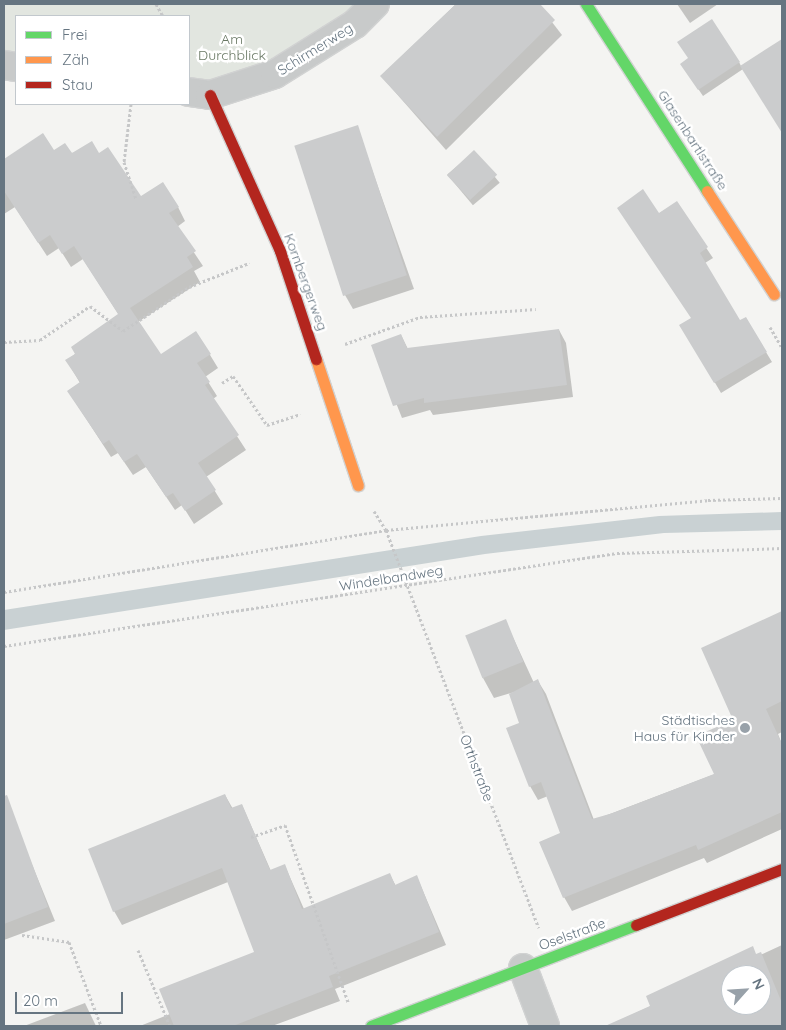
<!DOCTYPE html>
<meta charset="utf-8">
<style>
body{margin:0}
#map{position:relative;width:786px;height:1030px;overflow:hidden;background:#f4f4f2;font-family:Quicksand,sans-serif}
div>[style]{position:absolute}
.green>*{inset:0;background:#e2e6e0}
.water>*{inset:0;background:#c9d1d3}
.shadow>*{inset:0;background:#0003;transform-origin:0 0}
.building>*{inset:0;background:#cbcccd;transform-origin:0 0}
.path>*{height:3px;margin-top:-1.5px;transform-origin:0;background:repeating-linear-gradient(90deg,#c6c7c8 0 2.5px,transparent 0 5px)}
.roads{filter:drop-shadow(1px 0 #d1d2d2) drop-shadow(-1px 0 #d1d2d2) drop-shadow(0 1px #d1d2d2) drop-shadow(0 -1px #d1d2d2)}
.street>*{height:28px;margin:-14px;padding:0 14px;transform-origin:14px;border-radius:14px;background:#c8caca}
.fast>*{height:11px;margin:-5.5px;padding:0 5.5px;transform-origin:5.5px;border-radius:5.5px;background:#63d668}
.slow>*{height:11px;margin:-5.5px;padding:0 5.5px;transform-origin:5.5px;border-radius:5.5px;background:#ff974d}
.jam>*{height:11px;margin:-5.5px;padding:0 5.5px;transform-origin:5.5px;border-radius:5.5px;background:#b3261e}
.dots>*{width:14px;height:14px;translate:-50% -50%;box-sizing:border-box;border:2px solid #fff;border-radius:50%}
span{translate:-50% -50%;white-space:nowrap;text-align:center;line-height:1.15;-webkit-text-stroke:5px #fff;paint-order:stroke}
.park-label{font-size:14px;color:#697864}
.street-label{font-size:14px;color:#667581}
.poi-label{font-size:14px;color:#667581}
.right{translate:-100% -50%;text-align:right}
.frame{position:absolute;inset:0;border:5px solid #667581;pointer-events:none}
.legend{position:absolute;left:15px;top:15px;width:175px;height:90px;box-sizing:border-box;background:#fff;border:1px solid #c2c8cd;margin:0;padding:6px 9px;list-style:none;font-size:15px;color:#667581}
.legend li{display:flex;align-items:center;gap:10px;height:25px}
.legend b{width:25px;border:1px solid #c2c8cd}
.north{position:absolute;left:721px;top:965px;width:50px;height:50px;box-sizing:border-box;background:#fff;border:1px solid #c2c8cd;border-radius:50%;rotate:64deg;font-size:14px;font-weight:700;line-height:20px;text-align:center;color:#667581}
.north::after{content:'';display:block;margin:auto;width:18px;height:22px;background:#98a1a9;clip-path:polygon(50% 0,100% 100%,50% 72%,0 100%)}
.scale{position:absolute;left:15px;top:992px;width:108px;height:22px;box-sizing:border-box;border:2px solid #667581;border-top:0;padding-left:6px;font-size:15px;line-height:18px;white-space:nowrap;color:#667581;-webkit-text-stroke:4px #fff;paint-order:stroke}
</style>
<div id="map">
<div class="green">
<i style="clip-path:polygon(4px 4px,386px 4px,353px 36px,189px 96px,189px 16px,16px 16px,16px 73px,4px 71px)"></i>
</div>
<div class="water">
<i style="clip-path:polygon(782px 512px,782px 530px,664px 533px,485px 554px,4px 630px,4px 610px,481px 536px,659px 516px)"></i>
</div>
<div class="shadow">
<i style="clip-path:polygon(456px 4px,538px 4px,562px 35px,446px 150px,381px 76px)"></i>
<i style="clip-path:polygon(677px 4px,718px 4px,690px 23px)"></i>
<i style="clip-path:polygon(780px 42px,782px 120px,777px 123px,743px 69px,703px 96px,686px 71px,739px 62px,741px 66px)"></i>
<i style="clip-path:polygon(357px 127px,414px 289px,353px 309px,345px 295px)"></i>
<i style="clip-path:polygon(43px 134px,54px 152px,98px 154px,140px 198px,178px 207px,185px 221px,177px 227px,203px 266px,194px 271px,200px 282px,138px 322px,161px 356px,196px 332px,218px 368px,205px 377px,217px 396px,213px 399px,246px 450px,206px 477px,223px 504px,194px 524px,182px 505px,175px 510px,146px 467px,133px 475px,118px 453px,111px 457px,68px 391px,80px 383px,67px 361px,119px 315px,83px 259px,71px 267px,59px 248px,47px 256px,15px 207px,4px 214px,4px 160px)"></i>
<i style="left:474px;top:152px;width:40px;height:35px;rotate:50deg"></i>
<i style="clip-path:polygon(676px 203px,713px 258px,705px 263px,740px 322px,746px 319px,772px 362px,721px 393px,681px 325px,692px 319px,658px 214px)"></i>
<i style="clip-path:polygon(559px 330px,566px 343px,573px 397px,433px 415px,430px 410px,402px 418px,373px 345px,401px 335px,408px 349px)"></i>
<i style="clip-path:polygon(782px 613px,782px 732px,778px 734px,782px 744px,782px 829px,707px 863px,704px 858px,572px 911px,564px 897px,562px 833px,548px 796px,538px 800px,530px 786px,518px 691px,494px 698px,483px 678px,505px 620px,534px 683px,538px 681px,546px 694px,594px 820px,715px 774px,735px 720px,703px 649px)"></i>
<i style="clip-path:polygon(225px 795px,233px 809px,242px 805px,271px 871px,285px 866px,304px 909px,390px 875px,396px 886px,417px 877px,446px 945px,335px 989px,340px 1001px,272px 1026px,140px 1026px,170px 1014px,256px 953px,228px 882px,122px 925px,114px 911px)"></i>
<i style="clip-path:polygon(20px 835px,55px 921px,4px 940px,4px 841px)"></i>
<i style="clip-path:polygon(evenodd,782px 945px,782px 1026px,629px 1026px,625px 1018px,782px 945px,731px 975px,761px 975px,761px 1005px,731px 1005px,731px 975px)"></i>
<i style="clip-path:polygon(85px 1003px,96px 1026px,24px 1026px)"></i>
</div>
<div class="building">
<i style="clip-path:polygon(456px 4px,540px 4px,555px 20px,437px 137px,380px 76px)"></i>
<i style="clip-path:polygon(712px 19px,740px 62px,698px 90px,680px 64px,688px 58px,677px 42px)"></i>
<i style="clip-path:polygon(782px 39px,782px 133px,740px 66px)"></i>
<i style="left:358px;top:125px;width:158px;height:67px;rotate:72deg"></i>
<i style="clip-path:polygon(43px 133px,54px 150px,65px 143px,72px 153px,92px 141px,99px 153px,108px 147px,141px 196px,163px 182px,179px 207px,169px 213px,196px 251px,187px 257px,193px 267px,130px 308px,161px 354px,196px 331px,211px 354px,197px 363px,210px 382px,205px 385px,239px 435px,198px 463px,216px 490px,185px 511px,173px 493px,166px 497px,137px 454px,124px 462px,109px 440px,103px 444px,67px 391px,80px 382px,65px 360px,75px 354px,71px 347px,118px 314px,74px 246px,62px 254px,50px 235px,38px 243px,4px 191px,4px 159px)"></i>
<i style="left:474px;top:150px;width:34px;height:37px;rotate:47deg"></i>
<i style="clip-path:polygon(643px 189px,659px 213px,677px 201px,708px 247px,700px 253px,740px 320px,746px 317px,767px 352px,714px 383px,679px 325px,691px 318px,617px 208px)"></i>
<i style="clip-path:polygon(559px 329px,567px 385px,424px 403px,424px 398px,393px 406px,371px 345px,401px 334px,407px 348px)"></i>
<i style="clip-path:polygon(782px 611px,782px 701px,766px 709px,782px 744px,782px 812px,698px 850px,696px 845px,563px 898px,539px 842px,560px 833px,541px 782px,529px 787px,506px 728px,519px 723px,509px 694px,538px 679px,592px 819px,613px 813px,714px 774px,696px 736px,733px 720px,701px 648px)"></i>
<i style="left:506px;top:619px;width:46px;height:44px;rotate:68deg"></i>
<i style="clip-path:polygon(225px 794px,231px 808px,242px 804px,270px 870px,285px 864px,302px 909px,390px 873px,395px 885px,417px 875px,439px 932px,329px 976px,333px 987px,233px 1026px,174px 1026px,159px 989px,254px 952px,222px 868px,113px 912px,88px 849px)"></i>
<i style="clip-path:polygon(7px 795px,48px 907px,4px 924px,4px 796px)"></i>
<i style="clip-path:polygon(evenodd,753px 946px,756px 954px,761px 952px,782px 1003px,782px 1026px,605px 1026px,650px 1006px,646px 996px,753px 946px,731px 975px,761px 975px,761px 1005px,731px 1005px,731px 975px)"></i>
</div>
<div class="path">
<i style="left:156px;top:4px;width:14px;rotate:60deg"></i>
<i style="left:131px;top:104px;width:58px;rotate:96.9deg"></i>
<i style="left:124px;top:162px;width:39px;rotate:72deg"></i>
<i style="left:770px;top:327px;width:24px;rotate:60deg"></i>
<i style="left:4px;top:342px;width:36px;rotate:-3deg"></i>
<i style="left:40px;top:340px;width:60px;rotate:-34.2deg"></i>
<i style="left:90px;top:306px;width:41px;rotate:37.1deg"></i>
<i style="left:123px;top:331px;width:79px;rotate:-33.7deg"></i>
<i style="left:189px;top:287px;width:65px;rotate:-21.8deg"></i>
<i style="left:345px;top:344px;width:80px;rotate:-19.8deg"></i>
<i style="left:420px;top:317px;width:116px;rotate:-3.9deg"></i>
<i style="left:222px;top:383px;width:13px;rotate:-32deg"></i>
<i style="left:233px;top:376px;width:60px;rotate:55.2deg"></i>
<i style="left:267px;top:425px;width:35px;rotate:-18deg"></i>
<i style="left:374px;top:511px;width:22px;rotate:58deg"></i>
<i style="left:386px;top:530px;width:426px;rotate:69deg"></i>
<i style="left:4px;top:592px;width:387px;rotate:-9.2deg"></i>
<i style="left:386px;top:530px;width:323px;rotate:-5.3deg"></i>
<i style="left:708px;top:500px;width:74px;rotate:-1.5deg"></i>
<i style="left:4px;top:646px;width:620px;rotate:-8.63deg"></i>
<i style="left:617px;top:553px;width:165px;rotate:-1.7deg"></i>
<i style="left:251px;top:837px;width:36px;rotate:-19deg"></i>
<i style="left:285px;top:825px;width:188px;rotate:70.4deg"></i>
<i style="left:22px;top:935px;width:48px;rotate:8.5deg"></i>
<i style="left:69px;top:942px;width:90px;rotate:69.1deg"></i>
<i style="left:138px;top:950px;width:82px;rotate:67.2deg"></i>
</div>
<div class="roads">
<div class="street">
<i style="left:4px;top:65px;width:12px;rotate:9deg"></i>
<i style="left:189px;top:92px;width:21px;rotate:8deg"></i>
<i style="left:210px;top:95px;width:68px;rotate:-17.9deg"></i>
<i style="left:275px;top:74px;width:94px;rotate:-32deg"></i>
<i style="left:355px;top:24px;width:28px;rotate:-45deg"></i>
<i style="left:523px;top:968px;width:62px;rotate:69.2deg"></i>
</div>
<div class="fast">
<i style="left:586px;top:4px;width:223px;rotate:57.1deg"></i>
<i style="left:371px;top:1026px;width:284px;rotate:-20.9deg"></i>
</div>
<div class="slow">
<i style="left:707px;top:191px;width:123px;rotate:57deg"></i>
<i style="left:316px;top:359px;width:133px;rotate:71.6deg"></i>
</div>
<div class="jam">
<i style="left:210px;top:95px;width:171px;rotate:65.8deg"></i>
<i style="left:280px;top:251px;width:114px;rotate:71.6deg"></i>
<i style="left:636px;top:925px;width:156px;rotate:-21deg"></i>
</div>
</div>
<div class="dots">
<i style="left:745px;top:728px;background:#98a1a9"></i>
</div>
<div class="park-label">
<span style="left:232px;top:47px">Am<br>Durchblick</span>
</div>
<div class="street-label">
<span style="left:315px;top:49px;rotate:-32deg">Schirmerweg</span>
<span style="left:693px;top:140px;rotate:57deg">Glasenbartlstraße</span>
<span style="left:306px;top:282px;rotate:70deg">Kornbergerweg</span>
<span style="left:391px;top:578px;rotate:-9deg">Windelbandweg</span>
<span style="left:477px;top:768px;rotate:69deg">Orthstraße</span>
<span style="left:572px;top:934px;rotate:-20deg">Oselstraße</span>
</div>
<div class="poi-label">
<span class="right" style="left:735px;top:728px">Städtisches<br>Haus für Kinder</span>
</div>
<div class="frame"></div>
<ul class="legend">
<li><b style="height:6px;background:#63d668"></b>Frei</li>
<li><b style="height:6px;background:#ff974d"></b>Zäh</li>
<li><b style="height:6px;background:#b3261e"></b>Stau</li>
</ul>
<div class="north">N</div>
<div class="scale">20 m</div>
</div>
